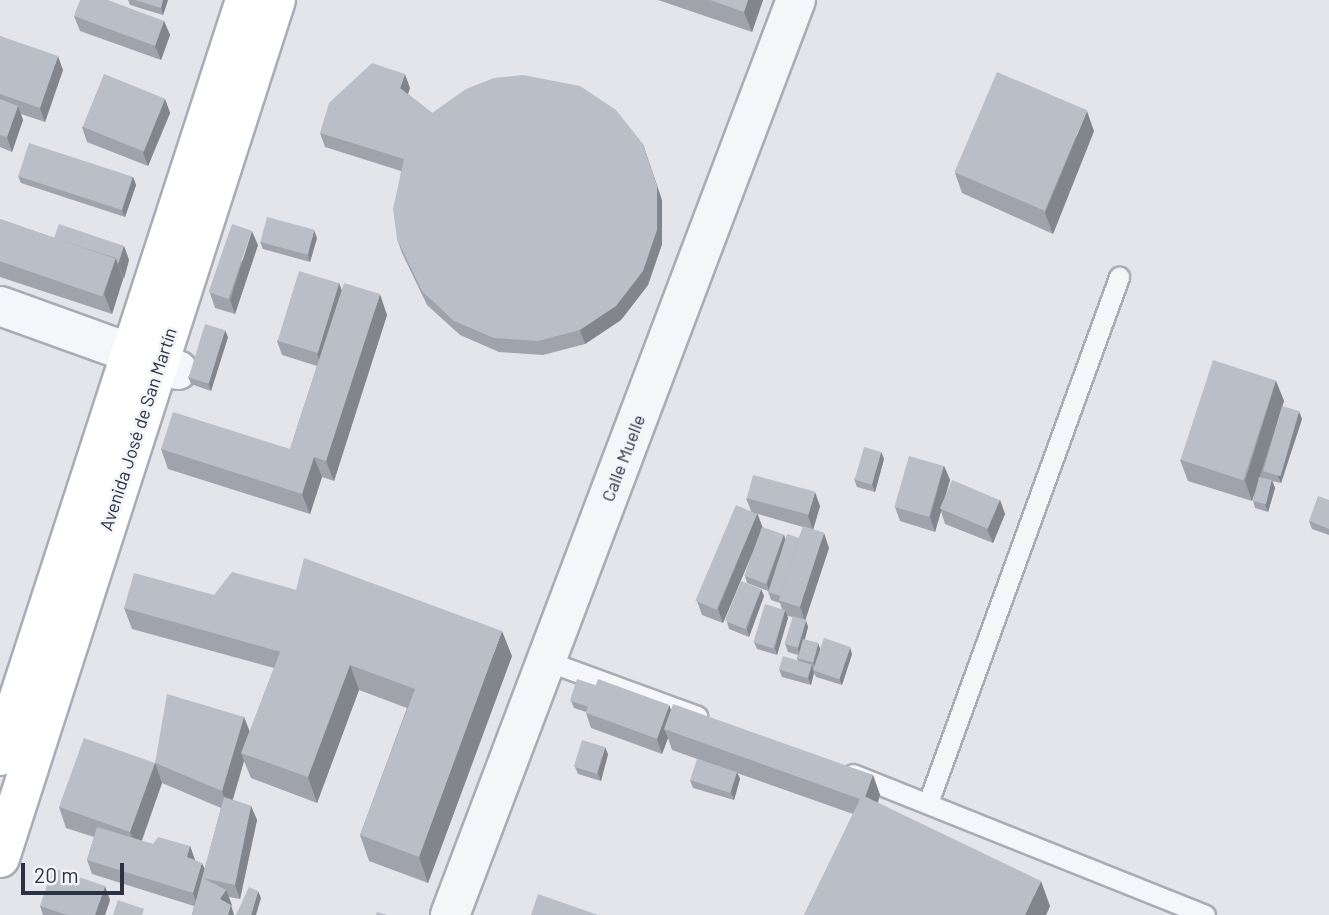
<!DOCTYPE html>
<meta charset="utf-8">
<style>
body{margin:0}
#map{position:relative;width:1329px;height:915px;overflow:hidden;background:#e3e5ea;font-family:Barlow,sans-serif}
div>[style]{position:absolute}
.roads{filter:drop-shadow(2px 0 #a8acb4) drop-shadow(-2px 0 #a8acb4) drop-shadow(0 2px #a8acb4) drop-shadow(0 -2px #a8acb4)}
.lane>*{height:19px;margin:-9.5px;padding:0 9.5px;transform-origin:9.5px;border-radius:9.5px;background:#f5f6f9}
.street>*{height:38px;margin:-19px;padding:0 19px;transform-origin:19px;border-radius:19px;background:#f5f6f9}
.secondary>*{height:38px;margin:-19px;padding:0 19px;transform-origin:19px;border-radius:19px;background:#fff}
.wall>*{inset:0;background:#a0a3ab}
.shaded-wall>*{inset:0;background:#82858b}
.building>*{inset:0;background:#babec7;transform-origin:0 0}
span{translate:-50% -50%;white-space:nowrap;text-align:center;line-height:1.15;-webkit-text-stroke:5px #f2f4f8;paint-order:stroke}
.street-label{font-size:18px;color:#2b3242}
.scale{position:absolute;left:21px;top:863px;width:103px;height:32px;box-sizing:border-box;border:4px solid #2b3242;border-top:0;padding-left:9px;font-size:21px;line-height:24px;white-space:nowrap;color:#2b3242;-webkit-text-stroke:5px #f2f4f8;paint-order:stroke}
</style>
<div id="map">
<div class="roads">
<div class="lane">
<i style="left:547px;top:661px;width:160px;rotate:20.1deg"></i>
<i style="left:853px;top:774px;width:379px;rotate:21.8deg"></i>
<i style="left:928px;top:803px;width:560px;rotate:-70.04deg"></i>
</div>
<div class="street">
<i style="left:0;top:306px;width:189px;rotate:19.8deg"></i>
<i style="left:450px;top:915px;width:978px;rotate:-69.29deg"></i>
</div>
<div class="secondary">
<i style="left:0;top:756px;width:795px;rotate:-72.04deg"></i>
<i style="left:0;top:858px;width:901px;rotate:-72.17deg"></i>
</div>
</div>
<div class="wall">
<i style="clip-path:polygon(128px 0,168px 0,163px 15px,130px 5px)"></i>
<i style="clip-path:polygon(658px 0,763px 0,752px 32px)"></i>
<i style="clip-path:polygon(74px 16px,164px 21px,170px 35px,161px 60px,80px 31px)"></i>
<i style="clip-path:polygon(0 36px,63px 70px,45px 122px,21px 114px,23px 120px,12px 152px,0 147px)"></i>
<i style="clip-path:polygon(410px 88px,408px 94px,432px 113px,662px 200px,662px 244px,648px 285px,621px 320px,585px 344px,543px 355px,499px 352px,460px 335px,427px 305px,402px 253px,397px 239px,401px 171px,325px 147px,320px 133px)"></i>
<i style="clip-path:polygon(165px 99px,170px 113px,148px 166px,87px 142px,82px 127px)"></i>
<i style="clip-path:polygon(1094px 131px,1053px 234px,962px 193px,955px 173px)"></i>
<i style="clip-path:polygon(18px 176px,133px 177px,136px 185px,125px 217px,21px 183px)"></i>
<i style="clip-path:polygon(0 219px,54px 238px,124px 246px,129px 260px,112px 314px,0 277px)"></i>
<i style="clip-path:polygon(317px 238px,310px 262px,263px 249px,260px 242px)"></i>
<i style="clip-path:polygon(258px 245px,235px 314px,215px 308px,210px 293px)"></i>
<i style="clip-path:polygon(339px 283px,342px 291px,387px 315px,334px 481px,322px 477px,310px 514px,168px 469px,161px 449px,290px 449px,317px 366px,282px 355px,277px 341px)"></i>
<i style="clip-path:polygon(228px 337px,211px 391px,191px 384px,188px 377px)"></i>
<i style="clip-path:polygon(1276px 381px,1284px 401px,1278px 419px,1302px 419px,1281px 483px,1272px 481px,1275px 488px,1268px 512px,1255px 508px,1253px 501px,1255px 491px,1252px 501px,1188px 481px,1180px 460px)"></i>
<i style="clip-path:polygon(881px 452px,884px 459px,875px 492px,857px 487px,854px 479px)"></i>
<i style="clip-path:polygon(944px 466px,950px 480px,944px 501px,1000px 500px,1005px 514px,993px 543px,945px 524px,941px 511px,935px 532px,900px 521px,895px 507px)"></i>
<i style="clip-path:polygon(evenodd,746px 498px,820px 506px,813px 530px,829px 548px,805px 620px,808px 627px,805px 640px,818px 643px,820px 649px,852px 654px,842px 685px,816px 677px,814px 673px,811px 685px,782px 677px,779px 669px,798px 661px,797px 658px,798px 655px,788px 652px,785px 644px,793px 617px,787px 616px,788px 618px,777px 655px,757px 649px,754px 642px,782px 609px,780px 603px,771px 600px,768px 591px,747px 583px,745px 576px,754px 548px,723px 623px,702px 615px,697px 601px,751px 511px,746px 498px,758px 514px,803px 527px,799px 538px,785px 539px,784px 535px,762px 527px,758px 514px)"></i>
<i style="clip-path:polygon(1329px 500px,1329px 535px,1312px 529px,1309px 521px)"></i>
<i style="clip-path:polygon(761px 589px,764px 596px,749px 637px,729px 629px,727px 622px)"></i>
<i style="clip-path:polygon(evenodd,214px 595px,512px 656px,428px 883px,369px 861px,360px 835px,407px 708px,359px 690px,317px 803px,251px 778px,244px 761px,233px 800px,251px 806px,257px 820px,240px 899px,229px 897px,234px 915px,192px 915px,194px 906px,92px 874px,87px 860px,94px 837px,66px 828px,59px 807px,155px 763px,244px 717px,250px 732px,274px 668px,132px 629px,124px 608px,214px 595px,162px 783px,221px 808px,205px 868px,195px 860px,190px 846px,153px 844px,142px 841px,162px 783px)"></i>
<i style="clip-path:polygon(571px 701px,669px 705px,671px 710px,873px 775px,880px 795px,878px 803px,1050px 906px,1046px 915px,804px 915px,853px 814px,737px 773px,740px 779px,734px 800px,693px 788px,690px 780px,720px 767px,672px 750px,668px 738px,662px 754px,591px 728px,586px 713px,586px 712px,574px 708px)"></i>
<i style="clip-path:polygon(608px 754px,601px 781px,578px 774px,575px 767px)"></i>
<i style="clip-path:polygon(110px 900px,105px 915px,43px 915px,40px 906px)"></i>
</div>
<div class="shaded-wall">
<i style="clip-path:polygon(163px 0,168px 0,163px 15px,161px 8px)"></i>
<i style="clip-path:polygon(748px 0,763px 0,752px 32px,744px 12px)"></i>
<i style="clip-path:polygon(164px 21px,170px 35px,161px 60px,155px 46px)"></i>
<i style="clip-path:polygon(58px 56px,63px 70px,45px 122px,40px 108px)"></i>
<i style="clip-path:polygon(405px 74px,410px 88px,405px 102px,400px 88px)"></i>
<i style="clip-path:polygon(165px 99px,170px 113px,148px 166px,143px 152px)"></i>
<i style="clip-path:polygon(18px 106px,23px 120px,12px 152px,7px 137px)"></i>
<i style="clip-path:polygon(1087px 111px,1094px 131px,1053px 234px,1045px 213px)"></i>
<i style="clip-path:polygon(643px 144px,662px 200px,662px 244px,648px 285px,621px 320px,585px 344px,580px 330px)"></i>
<i style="clip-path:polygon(133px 177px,136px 185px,125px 217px,122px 210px)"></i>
<i style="clip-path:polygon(314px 230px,317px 238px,310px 262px,308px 255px)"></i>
<i style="clip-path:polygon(252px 231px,258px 245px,235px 314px,230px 300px)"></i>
<i style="clip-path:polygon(124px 246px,129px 260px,124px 279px,118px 264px)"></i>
<i style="clip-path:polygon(116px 258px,123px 279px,112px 314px,104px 294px)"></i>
<i style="clip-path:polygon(339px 283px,344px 297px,323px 368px,317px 354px)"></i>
<i style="clip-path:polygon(380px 294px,387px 315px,334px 481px,326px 461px)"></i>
<i style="clip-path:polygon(225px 330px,228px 337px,211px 391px,208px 383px)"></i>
<i style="clip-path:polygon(1276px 381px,1284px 401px,1252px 501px,1245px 481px)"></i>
<i style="clip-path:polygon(1299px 411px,1302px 419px,1281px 483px,1278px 476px)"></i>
<i style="clip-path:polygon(881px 452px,884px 459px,875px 492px,872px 484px)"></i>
<i style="clip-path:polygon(314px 457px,322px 477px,310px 514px,302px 494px)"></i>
<i style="clip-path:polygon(944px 466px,950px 480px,935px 532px,930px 517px)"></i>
<i style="clip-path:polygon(1272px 480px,1275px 488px,1268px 512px,1265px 504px)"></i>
<i style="clip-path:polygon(815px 492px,820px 506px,813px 530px,808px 516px)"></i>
<i style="clip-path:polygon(1000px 500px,1005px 514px,993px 543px,987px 529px)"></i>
<i style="clip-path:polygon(757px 514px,763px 528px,723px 623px,718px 609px)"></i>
<i style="clip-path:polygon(824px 533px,829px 548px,805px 621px,800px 607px)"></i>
<i style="clip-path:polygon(784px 535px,786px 542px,769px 591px,767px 584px)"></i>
<i style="clip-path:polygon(761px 589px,764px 596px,749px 637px,747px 629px)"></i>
<i style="clip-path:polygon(785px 610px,788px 618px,777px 655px,775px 648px)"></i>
<i style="clip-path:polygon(806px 620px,808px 627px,800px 655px,798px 648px)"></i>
<i style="clip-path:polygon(502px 631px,512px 656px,428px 883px,419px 857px)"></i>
<i style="clip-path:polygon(818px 643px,821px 651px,815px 669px,813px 662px)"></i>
<i style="clip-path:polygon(850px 647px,852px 654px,842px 685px,839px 678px)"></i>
<i style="clip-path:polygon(350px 665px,359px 690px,317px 803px,308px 777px)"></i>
<i style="clip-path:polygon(812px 665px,814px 672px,811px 685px,808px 678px)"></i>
<i style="clip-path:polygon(669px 705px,675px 719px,664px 729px,668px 738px,662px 754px,657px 739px)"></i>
<i style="clip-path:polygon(244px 717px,252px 738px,241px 753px,244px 761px,229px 811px,222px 791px)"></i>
<i style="clip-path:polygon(605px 747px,608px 754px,601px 781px,598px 773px)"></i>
<i style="clip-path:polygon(155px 763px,162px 783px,137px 853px,130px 832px)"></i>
<i style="clip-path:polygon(737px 772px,740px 779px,734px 800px,731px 792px)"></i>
<i style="clip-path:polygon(873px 775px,880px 795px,871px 821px,864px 800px)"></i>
<i style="clip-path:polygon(251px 806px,257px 820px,240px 899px,235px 885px)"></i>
<i style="clip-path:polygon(190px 846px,195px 860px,187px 857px)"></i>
<i style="clip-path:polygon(202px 863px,208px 877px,203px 878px,198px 908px,193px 893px)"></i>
<i style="clip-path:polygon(1041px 881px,1050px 906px,1046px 915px,1025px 915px)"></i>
<i style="clip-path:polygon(105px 886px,110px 900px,105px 915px,95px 915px)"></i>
<i style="clip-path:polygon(226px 890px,232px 905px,231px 906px,234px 915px,228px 915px,220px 899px)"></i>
<i style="clip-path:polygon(258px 891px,261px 898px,256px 915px,251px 915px)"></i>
</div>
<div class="building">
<i style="clip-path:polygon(80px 0,108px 0,164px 21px,155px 46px,74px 16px)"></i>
<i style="clip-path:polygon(135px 0,163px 0,161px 8px)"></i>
<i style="clip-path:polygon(710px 0,748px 0,744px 12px)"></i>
<i style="clip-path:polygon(0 36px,58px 56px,40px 108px,0 94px)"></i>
<i style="clip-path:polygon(372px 63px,405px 74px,400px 88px,432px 113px,466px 89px,494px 78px,523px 75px,580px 86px,616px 110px,643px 144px,657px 186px,657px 230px,643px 271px,616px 306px,580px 330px,538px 341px,494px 338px,454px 321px,422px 291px,397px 239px,393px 209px,404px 159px,320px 133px,329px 103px)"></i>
<i style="left:997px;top:72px;width:98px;height:109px;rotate:23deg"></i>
<i style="left:104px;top:74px;width:66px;height:57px;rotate:22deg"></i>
<i style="clip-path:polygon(0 99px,18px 106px,7px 137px,0 135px)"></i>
<i style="left:29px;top:143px;width:109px;height:35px;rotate:18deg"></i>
<i style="left:267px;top:217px;width:49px;height:26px;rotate:15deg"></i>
<i style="left:0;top:219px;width:122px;height:40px;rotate:19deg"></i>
<i style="clip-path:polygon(59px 224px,124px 246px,118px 264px,116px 258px,54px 238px)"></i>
<i style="left:232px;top:224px;width:21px;height:72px;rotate:19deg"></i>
<i style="left:299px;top:271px;width:42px;height:73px;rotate:17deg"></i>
<i style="clip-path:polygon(344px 283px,380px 294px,326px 461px,314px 457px,302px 494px,161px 449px,173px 412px,290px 449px)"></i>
<i style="left:205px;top:324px;width:21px;height:56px;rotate:17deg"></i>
<i style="left:1213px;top:360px;width:66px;height:105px;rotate:18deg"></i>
<i style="left:1282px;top:406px;width:18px;height:68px;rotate:16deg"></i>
<i style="left:864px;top:447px;width:18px;height:34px;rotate:16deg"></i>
<i style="left:909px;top:456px;width:36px;height:53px;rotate:16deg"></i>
<i style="left:753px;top:475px;width:64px;height:24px;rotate:15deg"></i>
<i style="left:1259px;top:477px;width:13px;height:25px;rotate:13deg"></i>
<i style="left:952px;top:480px;width:52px;height:31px;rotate:23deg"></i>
<i style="clip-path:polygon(1318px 496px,1329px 500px,1329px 529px,1309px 521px)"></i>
<i style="left:736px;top:505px;width:23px;height:104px;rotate:23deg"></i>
<i style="left:803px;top:526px;width:22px;height:78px;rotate:18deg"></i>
<i style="left:762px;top:527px;width:23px;height:52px;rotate:20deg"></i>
<i style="left:787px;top:534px;width:13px;height:61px;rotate:18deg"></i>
<i style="clip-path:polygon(304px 558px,502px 631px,419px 857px,360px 835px,415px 689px,350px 665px,308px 777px,241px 753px,282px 647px)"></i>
<i style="clip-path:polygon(232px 572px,297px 590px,281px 652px,124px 608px,134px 573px,214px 595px)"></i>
<i style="left:741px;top:581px;width:22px;height:43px;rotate:22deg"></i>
<i style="left:765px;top:604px;width:21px;height:40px;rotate:17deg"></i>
<i style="left:793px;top:616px;width:14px;height:29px;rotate:17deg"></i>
<i style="left:824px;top:638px;width:28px;height:34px;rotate:19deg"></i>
<i style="left:803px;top:639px;width:16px;height:20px;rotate:15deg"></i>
<i style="left:783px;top:656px;width:30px;height:14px;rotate:17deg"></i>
<i style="left:577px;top:679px;width:20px;height:23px;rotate:18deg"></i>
<i style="left:598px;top:679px;width:76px;height:36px;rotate:20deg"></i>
<i style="clip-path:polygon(167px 694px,244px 717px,222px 791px,155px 763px,130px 832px,59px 807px,84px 738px,155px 763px)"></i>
<i style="clip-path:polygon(673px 704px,873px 775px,865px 797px,862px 795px,860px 799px,664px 729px)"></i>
<i style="left:582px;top:740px;width:24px;height:28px;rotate:17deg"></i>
<i style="left:697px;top:759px;width:42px;height:22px;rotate:18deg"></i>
<i style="clip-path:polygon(862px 795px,1041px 881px,1025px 915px,804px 915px)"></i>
<i style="clip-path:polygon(224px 797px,251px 806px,235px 885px,203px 878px,226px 890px,220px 899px,231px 905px,228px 915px,192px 915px)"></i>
<i style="clip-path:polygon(97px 827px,153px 844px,158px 837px,190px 846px,187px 857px,202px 863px,193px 893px,87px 860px)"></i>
<i style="clip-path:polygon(53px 868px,105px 886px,95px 915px,67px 915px,40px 906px)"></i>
<i style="clip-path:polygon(249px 887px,258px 891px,251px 915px,236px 915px)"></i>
<i style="clip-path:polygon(538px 894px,598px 915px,531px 915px)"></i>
<i style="clip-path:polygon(118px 900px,144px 909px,142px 915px,113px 915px)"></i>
<i style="clip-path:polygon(377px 912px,387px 915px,376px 915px)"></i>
</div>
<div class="street-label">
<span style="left:138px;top:429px;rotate:-72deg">Avenida José de San Martín</span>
<span style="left:623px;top:458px;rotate:-69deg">Calle Muelle</span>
</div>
<div class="scale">20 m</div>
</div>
